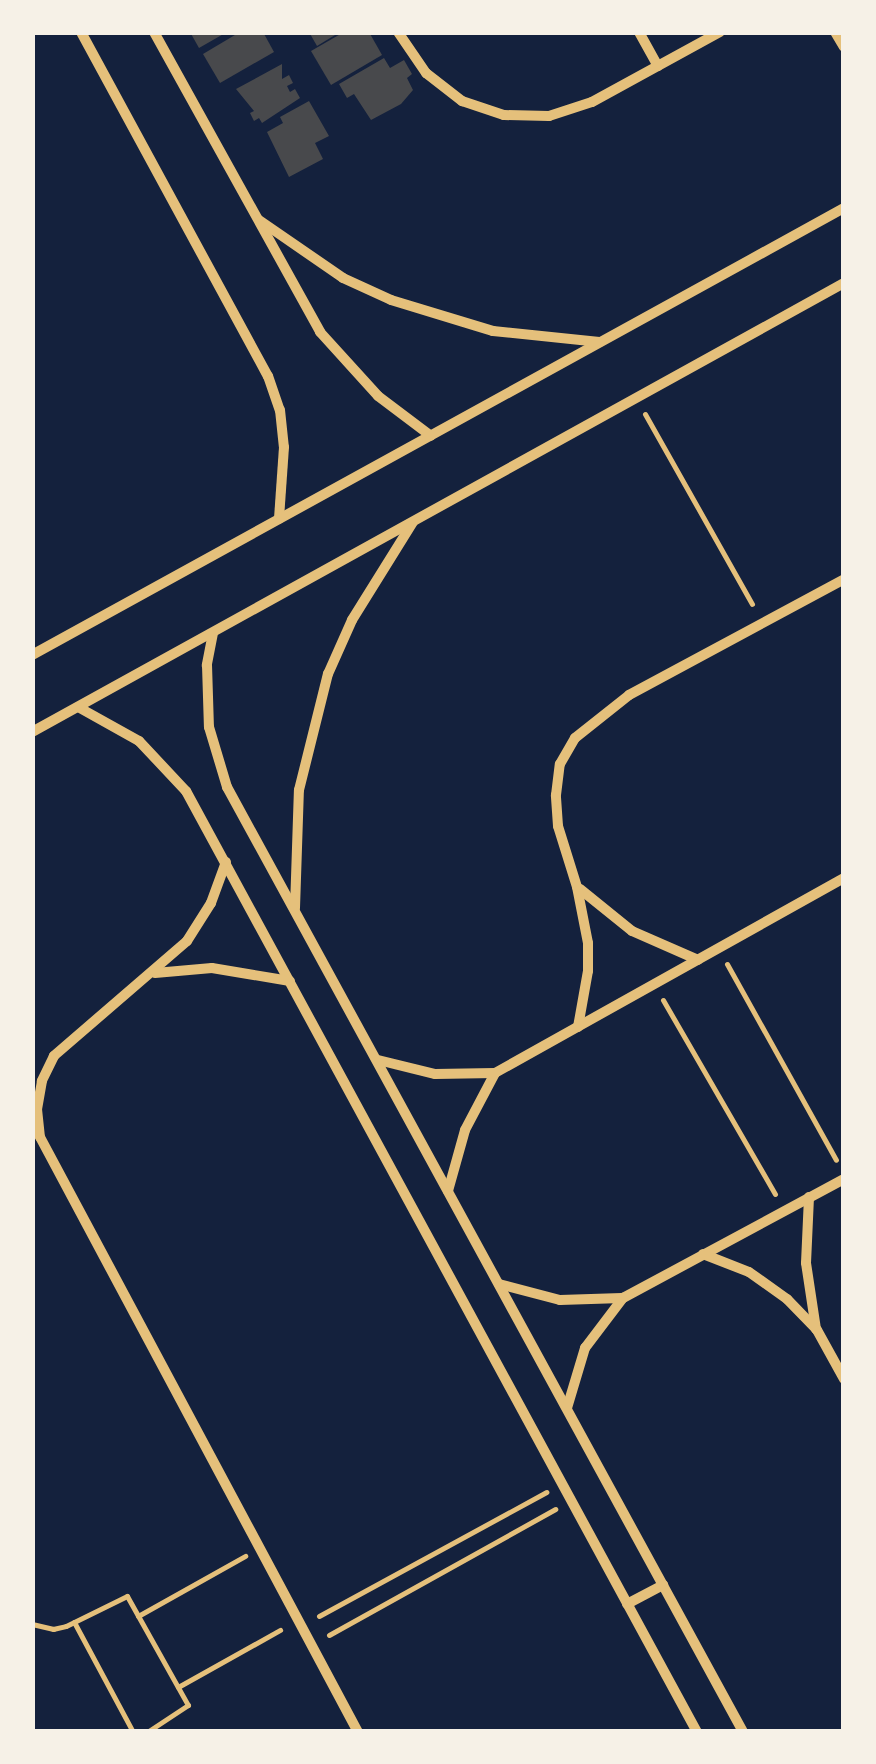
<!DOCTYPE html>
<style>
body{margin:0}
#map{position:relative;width:876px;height:1764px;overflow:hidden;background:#14213d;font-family:Merriweather,serif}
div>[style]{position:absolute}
.building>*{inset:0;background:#48494c}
.path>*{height:5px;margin:-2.5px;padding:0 2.5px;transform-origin:2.5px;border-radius:2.5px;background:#e5c07b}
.minor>*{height:10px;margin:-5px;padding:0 5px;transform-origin:5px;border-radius:5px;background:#e5c07b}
span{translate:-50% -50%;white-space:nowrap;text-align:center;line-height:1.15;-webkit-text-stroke:8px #f6f1e7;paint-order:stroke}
.frame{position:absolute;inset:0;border:35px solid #f6f1e7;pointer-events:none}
</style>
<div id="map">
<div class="building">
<i style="clip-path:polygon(190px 32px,227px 32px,199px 48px)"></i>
<i style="clip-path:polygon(240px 32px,263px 32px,274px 52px,220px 83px,203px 54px)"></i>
<i style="clip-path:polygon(309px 32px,340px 32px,317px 46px)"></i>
<i style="clip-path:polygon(344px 32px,369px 32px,382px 55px,331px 85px,311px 51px)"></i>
<i style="clip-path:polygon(384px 58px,390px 68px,404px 60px,412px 74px,407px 78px,413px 90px,401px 104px,371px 120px,354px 94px,347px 98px,339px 84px)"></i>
<i style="clip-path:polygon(282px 64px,282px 79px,289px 75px,293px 83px,287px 86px,290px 92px,295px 89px,300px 98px,262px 123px,259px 118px,254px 121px,250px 113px,254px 111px,236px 89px)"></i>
<i style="clip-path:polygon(309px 101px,329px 136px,315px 143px,323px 159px,289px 177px,267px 132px,283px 123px,280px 117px)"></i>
</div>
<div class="path">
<i style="left:645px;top:414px;width:218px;rotate:60.6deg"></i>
<i style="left:727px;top:964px;width:224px;rotate:60.9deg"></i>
<i style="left:663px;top:1000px;width:224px;rotate:60deg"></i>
<i style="left:138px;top:1616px;width:123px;rotate:-29.3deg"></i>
<i style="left:319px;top:1616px;width:259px;rotate:-28.6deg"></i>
<i style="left:74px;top:1622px;width:125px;rotate:61.8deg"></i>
<i style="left:32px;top:1624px;width:22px;rotate:13deg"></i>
<i style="left:53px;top:1629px;width:13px;rotate:-13deg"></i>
<i style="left:66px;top:1626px;width:68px;rotate:-26.2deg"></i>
<i style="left:127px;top:1596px;width:125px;rotate:60.8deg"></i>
<i style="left:188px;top:1705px;width:49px;rotate:146.6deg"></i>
<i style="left:329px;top:1635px;width:259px;rotate:-29.1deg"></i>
<i style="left:178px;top:1687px;width:117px;rotate:-29.2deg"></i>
</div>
<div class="minor">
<i style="left:81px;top:32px;width:392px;rotate:61.5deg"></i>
<i style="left:268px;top:376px;width:36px;rotate:71deg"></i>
<i style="left:280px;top:410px;width:37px;rotate:84deg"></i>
<i style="left:284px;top:447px;width:72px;rotate:94deg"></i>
<i style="left:154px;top:32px;width:343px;rotate:61deg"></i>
<i style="left:320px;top:332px;width:86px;rotate:47.8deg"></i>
<i style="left:378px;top:396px;width:66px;rotate:37deg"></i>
<i style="left:398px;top:32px;width:50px;rotate:55.7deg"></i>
<i style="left:426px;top:73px;width:46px;rotate:37.9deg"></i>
<i style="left:462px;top:101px;width:44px;rotate:18.4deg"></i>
<i style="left:504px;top:115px;width:45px;rotate:1.3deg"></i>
<i style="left:549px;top:116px;width:45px;rotate:-18deg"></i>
<i style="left:592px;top:102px;width:146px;rotate:-28.7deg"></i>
<i style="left:639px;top:32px;width:39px;rotate:61deg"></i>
<i style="left:835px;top:32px;width:17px;rotate:59deg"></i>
<i style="left:259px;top:220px;width:102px;rotate:34.6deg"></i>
<i style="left:343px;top:278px;width:53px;rotate:24.6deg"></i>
<i style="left:391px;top:300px;width:107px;rotate:16.9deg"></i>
<i style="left:493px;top:331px;width:107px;rotate:5.9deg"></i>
<i style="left:213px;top:633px;width:33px;rotate:101deg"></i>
<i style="left:207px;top:665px;width:62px;rotate:88.2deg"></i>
<i style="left:209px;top:727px;width:63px;rotate:73.3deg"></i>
<i style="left:227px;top:787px;width:1077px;rotate:61.36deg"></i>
<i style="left:32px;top:655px;width:927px;rotate:-28.83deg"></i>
<i style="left:78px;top:707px;width:70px;rotate:29.1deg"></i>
<i style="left:139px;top:741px;width:69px;rotate:46.8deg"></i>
<i style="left:186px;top:791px;width:1071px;rotate:61.5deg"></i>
<i style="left:32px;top:732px;width:928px;rotate:-28.94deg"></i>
<i style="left:226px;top:862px;width:44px;rotate:110.1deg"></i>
<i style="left:211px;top:903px;width:45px;rotate:122.3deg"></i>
<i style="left:187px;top:941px;width:176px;rotate:139.2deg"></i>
<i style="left:54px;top:1056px;width:28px;rotate:116deg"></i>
<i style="left:42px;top:1081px;width:28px;rotate:100deg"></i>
<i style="left:37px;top:1109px;width:28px;rotate:84deg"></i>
<i style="left:40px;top:1137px;width:675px;rotate:61.88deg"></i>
<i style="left:580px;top:889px;width:67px;rotate:38.9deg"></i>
<i style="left:632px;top:931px;width:72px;rotate:23.7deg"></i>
<i style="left:295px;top:908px;width:118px;rotate:-88.1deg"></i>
<i style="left:299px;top:790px;width:120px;rotate:-76deg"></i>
<i style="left:328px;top:674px;width:59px;rotate:-66deg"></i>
<i style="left:352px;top:620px;width:115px;rotate:-58.1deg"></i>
<i style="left:155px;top:973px;width:57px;rotate:-5deg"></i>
<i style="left:212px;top:968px;width:79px;rotate:9.5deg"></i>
<i style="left:578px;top:1027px;width:57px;rotate:-79.9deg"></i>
<i style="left:588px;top:971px;width:28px;rotate:-90deg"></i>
<i style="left:588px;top:943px;width:57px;rotate:-101.1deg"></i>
<i style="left:577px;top:887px;width:64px;rotate:-107.3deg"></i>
<i style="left:558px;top:826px;width:31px;rotate:-94deg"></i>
<i style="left:556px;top:795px;width:31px;rotate:-83deg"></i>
<i style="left:560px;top:764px;width:30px;rotate:-60deg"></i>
<i style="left:575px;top:738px;width:69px;rotate:-38.5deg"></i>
<i style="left:629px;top:695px;width:244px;rotate:-28.3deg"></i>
<i style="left:378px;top:1060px;width:59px;rotate:13.8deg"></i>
<i style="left:435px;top:1074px;width:60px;rotate:-1deg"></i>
<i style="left:495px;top:1073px;width:400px;rotate:-29.2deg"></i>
<i style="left:448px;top:1191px;width:63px;rotate:-74.4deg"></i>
<i style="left:465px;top:1130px;width:64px;rotate:-62.2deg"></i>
<i style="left:809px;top:1197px;width:66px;rotate:92.6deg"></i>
<i style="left:806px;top:1263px;width:67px;rotate:81.4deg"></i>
<i style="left:703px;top:1254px;width:49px;rotate:21.4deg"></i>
<i style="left:749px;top:1272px;width:47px;rotate:35.4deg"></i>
<i style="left:787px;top:1299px;width:43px;rotate:45.9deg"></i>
<i style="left:817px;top:1330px;width:56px;rotate:61.1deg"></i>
<i style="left:499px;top:1284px;width:63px;rotate:14.7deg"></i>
<i style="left:560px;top:1300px;width:62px;rotate:-1.8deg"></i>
<i style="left:567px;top:1408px;width:63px;rotate:-73.3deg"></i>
<i style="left:585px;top:1348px;width:63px;rotate:-52.8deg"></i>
<i style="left:623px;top:1298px;width:251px;rotate:-28.3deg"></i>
<i style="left:627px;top:1604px;width:41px;rotate:-27.8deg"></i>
</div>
<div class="frame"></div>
</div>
